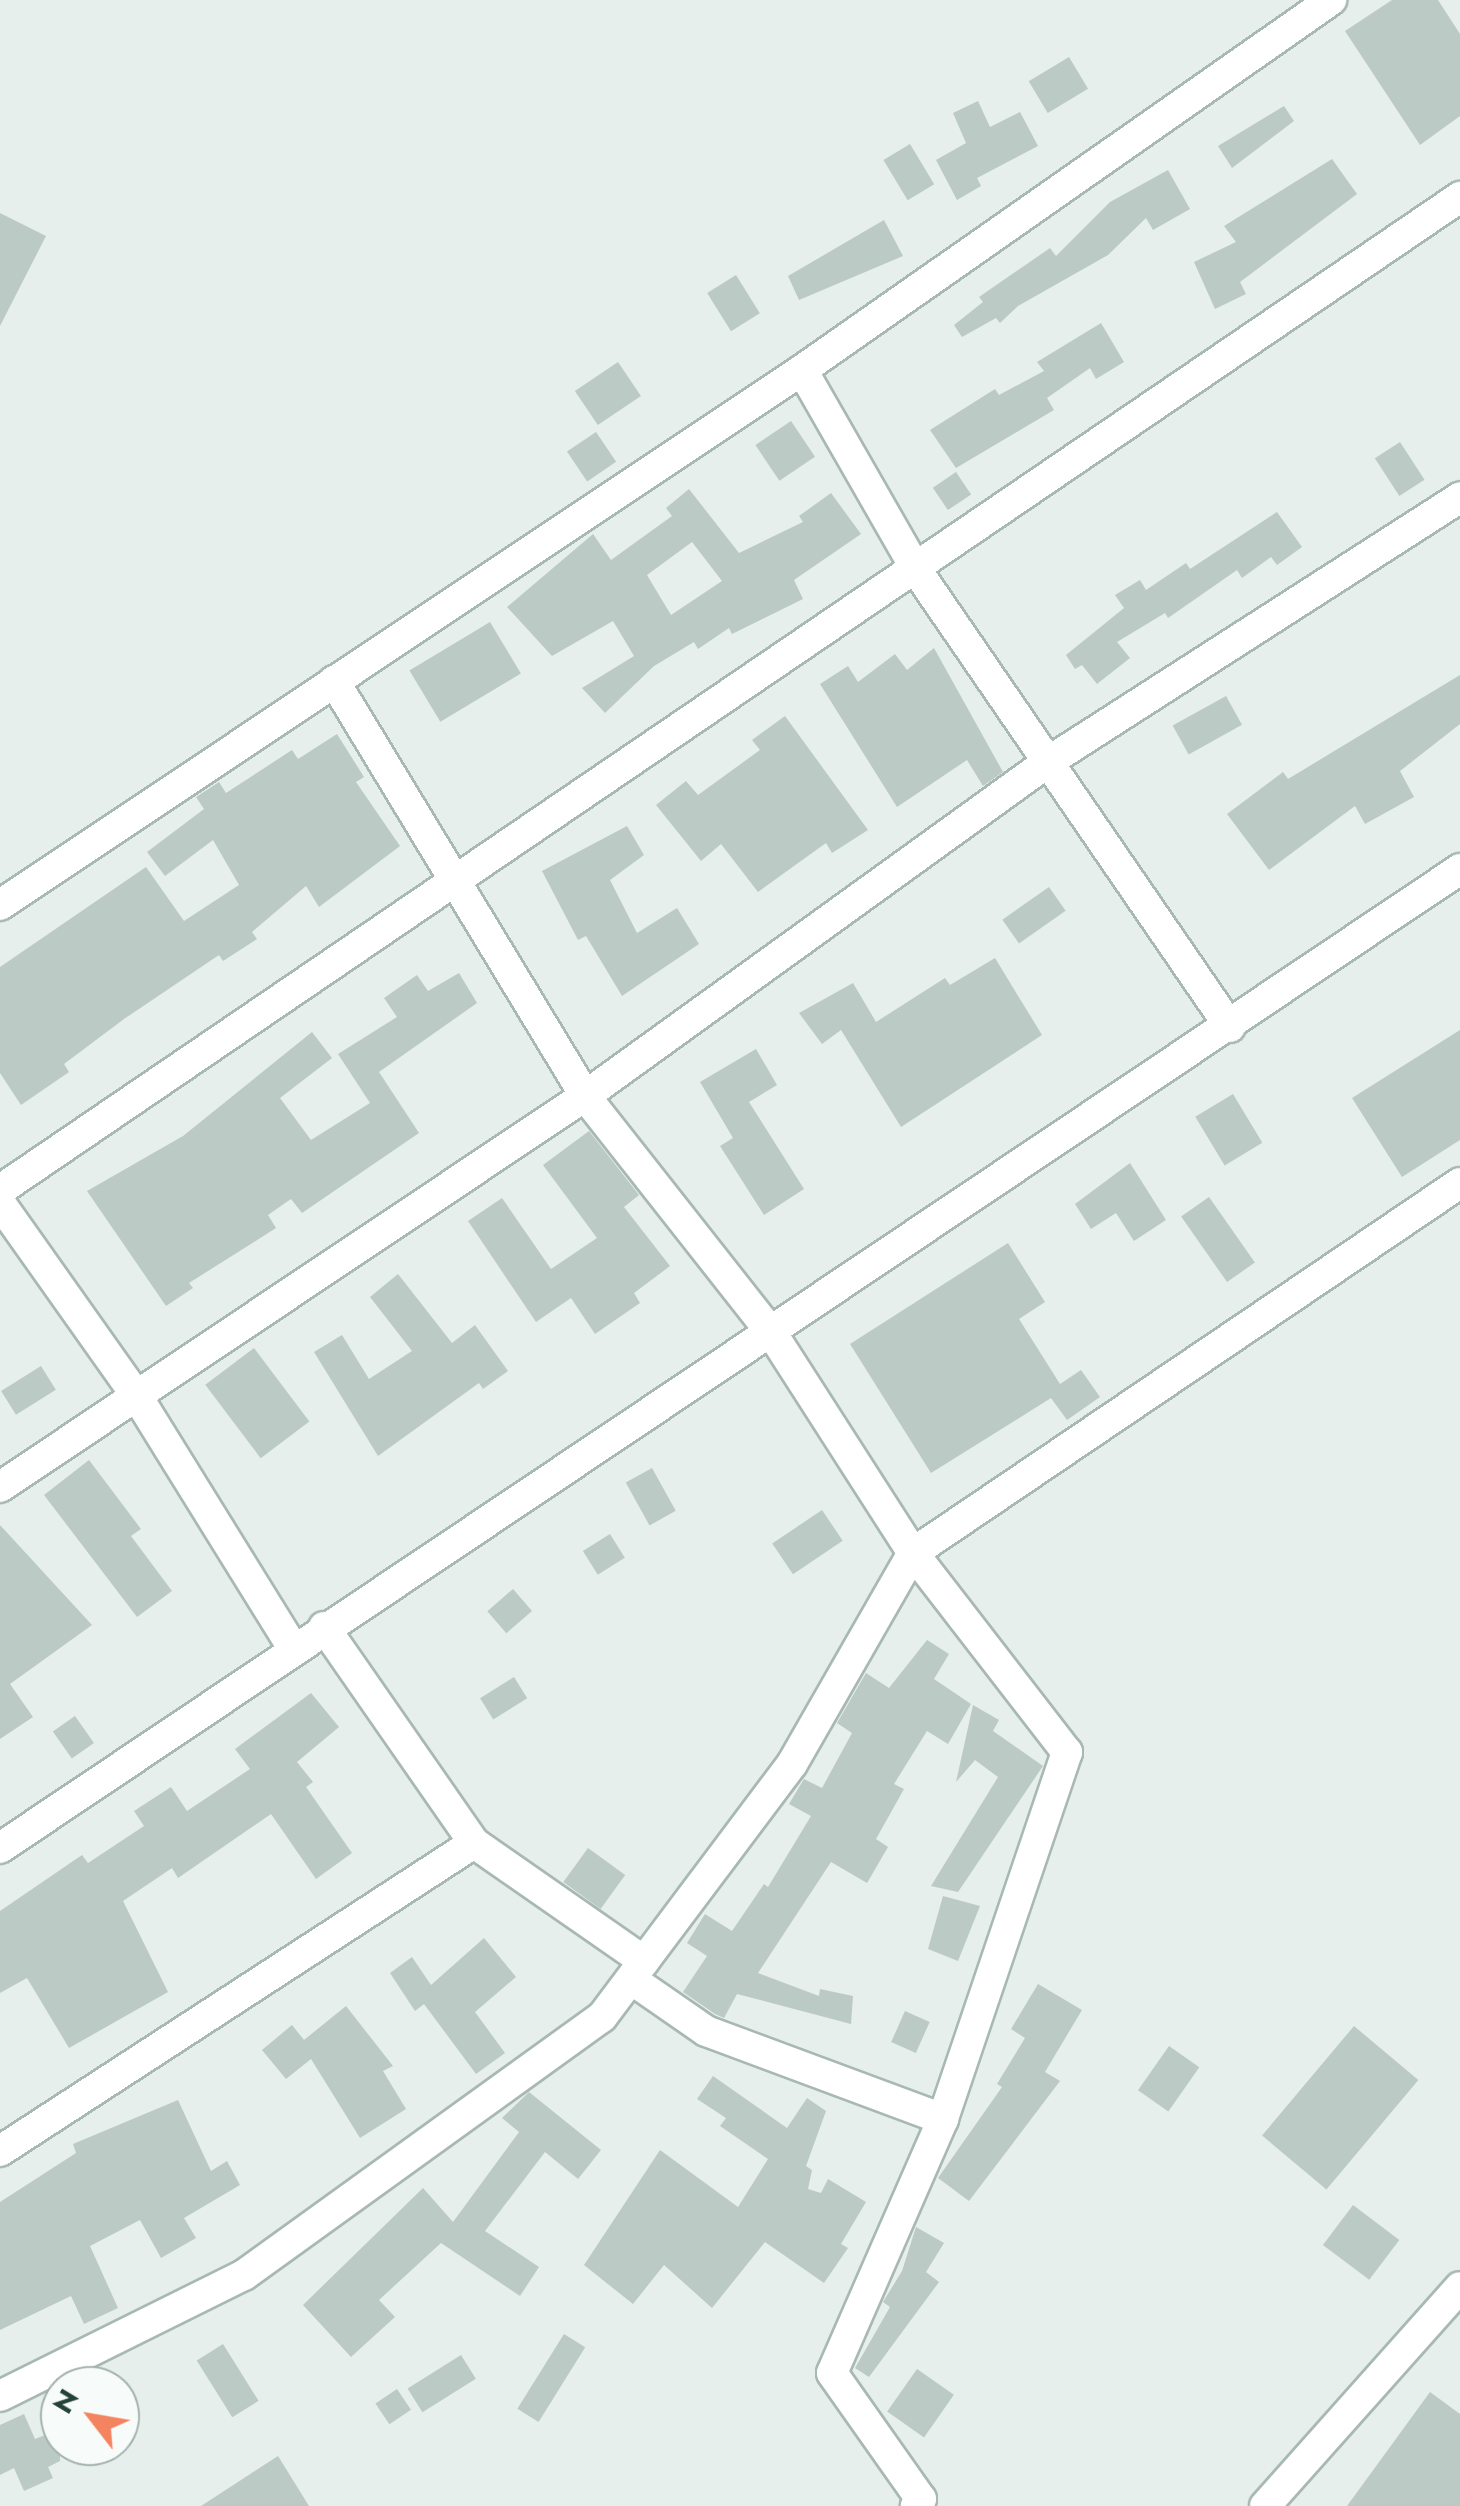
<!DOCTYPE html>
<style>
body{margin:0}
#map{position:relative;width:1460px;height:2506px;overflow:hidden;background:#e6efeb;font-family:Jost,sans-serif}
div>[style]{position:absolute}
.building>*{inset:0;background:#bbcac4;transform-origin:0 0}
.roads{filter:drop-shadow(2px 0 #a8b8b2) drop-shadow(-2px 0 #a8b8b2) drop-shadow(0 2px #a8b8b2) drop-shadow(0 -2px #a8b8b2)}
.minor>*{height:30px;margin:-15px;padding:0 15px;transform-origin:15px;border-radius:15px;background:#fff}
span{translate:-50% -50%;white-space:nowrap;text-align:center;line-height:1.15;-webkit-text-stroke:10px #f7fbf9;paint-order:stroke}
.north{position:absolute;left:40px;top:2366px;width:100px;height:100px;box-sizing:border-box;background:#f7fbf9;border:2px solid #a3b1ad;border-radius:50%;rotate:301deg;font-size:28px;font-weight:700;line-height:40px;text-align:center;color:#24423a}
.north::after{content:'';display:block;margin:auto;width:35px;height:45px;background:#f4845f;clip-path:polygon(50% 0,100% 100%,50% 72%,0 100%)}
</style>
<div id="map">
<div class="building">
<i style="clip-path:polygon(1392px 0,1438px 0,1460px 34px,1460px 116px,1420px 145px,1345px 31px)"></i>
<i style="left:1069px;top:57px;width:37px;height:47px;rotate:59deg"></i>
<i style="clip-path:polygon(978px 101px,990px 127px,1020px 112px,1038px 146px,977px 178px,981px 186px,957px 200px,936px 160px,966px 143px,953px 113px)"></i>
<i style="clip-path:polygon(1284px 106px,1294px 121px,1232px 168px,1218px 146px)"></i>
<i style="left:910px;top:144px;width:47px;height:31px;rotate:59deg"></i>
<i style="clip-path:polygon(1332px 159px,1357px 194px,1240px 282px,1246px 294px,1215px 309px,1194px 262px,1236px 242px,1224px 226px)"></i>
<i style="clip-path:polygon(1168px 170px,1190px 209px,1153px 230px,1146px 218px,1108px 255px,1018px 306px,1000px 323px,996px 318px,962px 337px,954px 325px,983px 302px,979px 297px,1050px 248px,1056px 256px,1110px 202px)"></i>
<i style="clip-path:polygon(0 213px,46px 236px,0 326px)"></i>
<i style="clip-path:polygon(884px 220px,903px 256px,799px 300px,788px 276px)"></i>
<i style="left:736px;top:275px;width:45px;height:34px;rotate:58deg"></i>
<i style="clip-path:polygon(1101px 323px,1124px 362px,1096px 379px,1090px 368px,1047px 398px,1054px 410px,956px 468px,930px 430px,995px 389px,999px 395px,1044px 371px,1037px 362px)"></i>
<i style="left:618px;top:362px;width:41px;height:52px;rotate:56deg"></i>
<i style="left:791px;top:421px;width:43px;height:43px;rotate:56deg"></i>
<i style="left:596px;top:432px;width:36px;height:35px;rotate:56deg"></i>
<i style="left:1400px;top:442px;width:45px;height:30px;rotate:57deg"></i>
<i style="left:956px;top:472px;width:27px;height:28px;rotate:56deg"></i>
<i style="clip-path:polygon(evenodd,689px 489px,739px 553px,803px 522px,799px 516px,831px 493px,861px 534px,794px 580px,803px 599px,732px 634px,729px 628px,698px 649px,694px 642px,654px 666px,605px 713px,582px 688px,634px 656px,613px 621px,552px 656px,507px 607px,593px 534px,611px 560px,672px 516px,666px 508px,689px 489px,692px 542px,722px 581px,671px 615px,647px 575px,692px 542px)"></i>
<i style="clip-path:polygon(1277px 512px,1302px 547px,1277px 565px,1271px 557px,1242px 578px,1237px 570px,1168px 618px,1165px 613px,1117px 642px,1130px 658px,1097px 684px,1082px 665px,1075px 669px,1066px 655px,1124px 608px,1115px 595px,1140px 580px,1146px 590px,1186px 563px,1190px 569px)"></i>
<i style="left:490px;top:622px;width:60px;height:94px;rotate:59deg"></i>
<i style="clip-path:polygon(934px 648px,1003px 772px,983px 786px,967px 760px,897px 807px,820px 684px,848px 666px,858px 682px,895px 654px,907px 670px)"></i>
<i style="clip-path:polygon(1460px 675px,1460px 724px,1400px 771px,1414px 797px,1365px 824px,1355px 806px,1269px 870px,1227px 814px,1283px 772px,1288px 779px)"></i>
<i style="left:1226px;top:696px;width:33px;height:61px;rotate:61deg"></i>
<i style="clip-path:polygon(785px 716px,868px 830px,832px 853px,826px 843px,758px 892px,721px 844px,701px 861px,656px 805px,686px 781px,698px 795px,760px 750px,752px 740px)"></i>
<i style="clip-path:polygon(337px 734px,364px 777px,356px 782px,400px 846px,319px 907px,306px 886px,252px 932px,257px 939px,223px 961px,219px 955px,124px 1019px,64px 1064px,69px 1072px,21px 1105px,0 1073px,0 967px,146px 867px,184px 921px,239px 885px,213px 840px,165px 876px,147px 852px,204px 809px,196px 797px,219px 782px,226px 793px,292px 750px,298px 759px)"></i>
<i style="clip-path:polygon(627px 826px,644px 855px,610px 880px,637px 933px,677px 908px,699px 944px,622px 996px,586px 936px,578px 940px,542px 871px)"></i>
<i style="left:1049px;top:887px;width:29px;height:57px;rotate:55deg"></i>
<i style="clip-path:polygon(995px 958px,1042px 1035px,901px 1127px,841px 1030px,822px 1044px,799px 1013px,853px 983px,876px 1022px,945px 978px,950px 985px)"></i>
<i style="clip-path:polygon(459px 973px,477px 1003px,379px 1072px,419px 1133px,302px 1213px,291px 1199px,268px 1215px,276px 1228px,189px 1283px,193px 1288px,166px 1306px,87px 1191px,183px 1136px,312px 1032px,332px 1058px,280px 1098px,311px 1140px,370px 1103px,338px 1054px,397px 1017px,384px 998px,417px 975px,428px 991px)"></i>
<i style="clip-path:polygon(1460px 1030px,1460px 1140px,1402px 1177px,1352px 1098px)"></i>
<i style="clip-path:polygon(756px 1049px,777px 1085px,749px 1102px,804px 1189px,764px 1215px,720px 1146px,733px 1138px,700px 1082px)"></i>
<i style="left:1233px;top:1094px;width:57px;height:44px;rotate:59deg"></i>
<i style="clip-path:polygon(589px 1131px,639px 1195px,624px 1207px,670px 1266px,634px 1293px,640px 1303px,595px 1334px,571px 1298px,536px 1322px,468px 1221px,502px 1198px,551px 1269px,597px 1238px,543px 1165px)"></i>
<i style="clip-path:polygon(1130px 1163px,1166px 1220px,1134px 1241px,1116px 1213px,1091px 1229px,1075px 1204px)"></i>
<i style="left:1209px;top:1197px;width:80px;height:34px;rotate:55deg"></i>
<i style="clip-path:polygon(1008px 1243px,1045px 1302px,1019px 1319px,1060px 1384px,1081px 1370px,1100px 1397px,1067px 1420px,1051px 1398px,931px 1473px,850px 1344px)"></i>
<i style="clip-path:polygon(398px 1274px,452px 1343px,475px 1325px,508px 1371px,483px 1389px,479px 1383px,378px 1456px,314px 1352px,342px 1335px,369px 1379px,412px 1351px,370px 1297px)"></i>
<i style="left:254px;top:1348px;width:92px;height:61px;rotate:53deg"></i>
<i style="left:41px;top:1366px;width:28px;height:47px;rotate:58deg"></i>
<i style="clip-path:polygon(89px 1460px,141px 1529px,131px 1536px,172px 1591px,137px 1617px,44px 1495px)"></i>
<i style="left:652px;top:1468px;width:49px;height:30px;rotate:61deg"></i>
<i style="left:822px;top:1510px;width:37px;height:60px;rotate:56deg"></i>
<i style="clip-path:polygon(0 1525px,92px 1625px,10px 1684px,33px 1717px,0 1739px)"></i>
<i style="left:610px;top:1534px;width:28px;height:32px;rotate:58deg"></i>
<i style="left:513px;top:1589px;width:29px;height:34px;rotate:49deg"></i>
<i style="clip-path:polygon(927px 1640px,949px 1654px,934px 1679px,971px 1704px,948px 1744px,927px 1731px,894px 1784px,904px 1789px,876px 1839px,888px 1847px,867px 1883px,831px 1862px,758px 1973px,819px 1996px,820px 1989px,853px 1996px,851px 2024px,737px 1994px,724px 2018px,715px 2014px,683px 1992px,707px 1956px,687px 1943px,705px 1914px,732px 1931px,764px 1884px,768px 1887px,811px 1816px,789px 1804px,804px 1779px,822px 1788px,852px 1733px,837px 1723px,866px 1673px,889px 1688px)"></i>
<i style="left:514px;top:1677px;width:25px;height:40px;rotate:58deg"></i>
<i style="clip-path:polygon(311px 1693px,339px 1727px,297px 1762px,313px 1782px,306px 1787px,352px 1853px,316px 1879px,271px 1814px,178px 1878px,172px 1868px,123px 1901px,168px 1992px,69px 2048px,27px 1978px,0 1993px,0 1911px,82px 1855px,88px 1863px,144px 1826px,134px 1811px,171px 1787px,187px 1811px,250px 1769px,235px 1749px)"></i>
<i style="clip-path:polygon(973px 1705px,999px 1720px,993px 1731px,1043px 1766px,958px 1892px,931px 1886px,998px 1777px,975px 1760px,956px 1782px)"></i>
<i style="left:75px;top:1716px;width:33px;height:27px;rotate:55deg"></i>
<i style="left:588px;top:1848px;width:46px;height:42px;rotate:36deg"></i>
<i style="clip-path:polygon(943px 1896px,980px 1906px,958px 1961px,928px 1949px)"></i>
<i style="clip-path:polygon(484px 1938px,516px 1977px,475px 2012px,505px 2053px,476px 2074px,424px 2004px,415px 2011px,390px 1973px,412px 1957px,431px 1985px)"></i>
<i style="clip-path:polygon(1038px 1984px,1082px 2010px,1045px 2072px,1060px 2081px,969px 2201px,938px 2178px,1002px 2087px,997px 2084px,1025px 2038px,1011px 2029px)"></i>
<i style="clip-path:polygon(346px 2006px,393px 2066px,383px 2071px,406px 2109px,360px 2138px,311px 2059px,286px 2079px,262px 2050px,292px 2025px,304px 2040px)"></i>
<i style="left:905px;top:2011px;width:27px;height:34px;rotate:24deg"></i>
<i style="left:1354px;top:2026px;width:84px;height:143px;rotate:40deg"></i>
<i style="left:1169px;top:2046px;width:37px;height:54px;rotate:35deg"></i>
<i style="clip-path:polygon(713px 2076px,787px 2128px,807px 2098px,826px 2111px,806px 2166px,812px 2170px,808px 2189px,821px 2193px,828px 2179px,866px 2202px,841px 2244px,848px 2248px,824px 2283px,765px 2242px,712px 2308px,664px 2265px,633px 2304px,584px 2265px,660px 2150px,738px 2207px,768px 2159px,720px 2126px,726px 2118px,697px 2099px)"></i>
<i style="clip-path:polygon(529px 2092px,601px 2150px,578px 2179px,545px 2152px,485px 2231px,539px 2267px,520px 2296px,441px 2243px,379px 2300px,395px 2317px,351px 2357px,303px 2305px,423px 2188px,453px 2222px,519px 2132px,502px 2118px)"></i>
<i style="clip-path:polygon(178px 2100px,211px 2171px,227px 2161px,240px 2185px,184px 2218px,196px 2238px,161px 2258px,140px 2220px,90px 2246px,118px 2308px,84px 2324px,71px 2296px,0 2330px,0 2202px,76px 2153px,73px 2144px)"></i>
<i style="left:1353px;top:2205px;width:58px;height:50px;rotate:37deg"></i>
<i style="clip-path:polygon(916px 2227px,944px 2243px,926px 2272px,939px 2282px,869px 2377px,855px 2368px,890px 2307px,883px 2302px,902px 2271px)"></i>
<i style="left:564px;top:2334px;width:25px;height:88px;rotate:32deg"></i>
<i style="left:223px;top:2344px;width:67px;height:31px;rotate:58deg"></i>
<i style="left:461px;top:2355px;width:28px;height:63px;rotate:58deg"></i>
<i style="left:917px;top:2369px;width:45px;height:52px;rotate:35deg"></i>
<i style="left:397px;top:2389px;width:25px;height:26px;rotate:56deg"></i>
<i style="clip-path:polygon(1430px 2392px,1460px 2414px,1460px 2506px,1347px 2506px)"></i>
<i style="clip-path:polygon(24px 2414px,35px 2439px,60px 2429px,60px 2461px,48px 2467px,53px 2478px,24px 2491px,14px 2468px,0 2475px,0 2425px)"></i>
<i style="clip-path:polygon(278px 2456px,309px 2506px,201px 2506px)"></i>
</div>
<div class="roads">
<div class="minor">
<i style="left:802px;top:370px;width:232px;rotate:60.2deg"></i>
<i style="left:917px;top:571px;width:553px;rotate:55.53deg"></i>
<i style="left:334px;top:681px;width:485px;rotate:58.8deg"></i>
<i style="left:585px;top:1096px;width:300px;rotate:51.8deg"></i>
<i style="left:771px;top:1332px;width:263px;rotate:57.3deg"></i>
<i style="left:913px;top:1553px;width:252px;rotate:52.3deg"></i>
<i style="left:1067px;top:1752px;width:387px;rotate:108.7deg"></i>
<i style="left:943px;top:2119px;width:277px;rotate:113.6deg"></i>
<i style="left:832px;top:2373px;width:154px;rotate:54.8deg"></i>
<i style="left:921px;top:2499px;width:9px;rotate:126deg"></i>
<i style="left:0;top:905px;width:964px;rotate:-33.71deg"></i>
<i style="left:802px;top:370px;width:646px;rotate:-34.97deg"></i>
<i style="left:0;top:1190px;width:1766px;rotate:-34.22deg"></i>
<i style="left:0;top:1203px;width:239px;rotate:54.7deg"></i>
<i style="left:138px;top:1398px;width:294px;rotate:58.2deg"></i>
<i style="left:0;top:1487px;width:704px;rotate:-33.76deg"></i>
<i style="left:585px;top:1096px;width:571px;rotate:-35.81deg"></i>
<i style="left:1048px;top:762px;width:490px;rotate:-32.7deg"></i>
<i style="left:324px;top:1627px;width:263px;rotate:55.2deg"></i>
<i style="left:474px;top:1843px;width:207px;rotate:34.8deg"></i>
<i style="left:0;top:1848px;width:1758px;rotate:-33.84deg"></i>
<i style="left:631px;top:1979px;width:91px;rotate:34.7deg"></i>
<i style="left:706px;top:2031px;width:253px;rotate:20.4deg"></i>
<i style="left:0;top:2151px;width:565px;rotate:-33.02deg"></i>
<i style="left:0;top:2396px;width:272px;rotate:-26.4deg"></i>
<i style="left:244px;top:2275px;width:441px;rotate:-35.8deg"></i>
<i style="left:602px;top:2017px;width:316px;rotate:-53.1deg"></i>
<i style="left:792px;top:1764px;width:243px;rotate:-60.2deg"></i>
<i style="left:913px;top:1553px;width:660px;rotate:-34.08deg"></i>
<i style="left:1265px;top:2506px;width:293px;rotate:-48.3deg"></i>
</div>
</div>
<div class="north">N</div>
</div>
